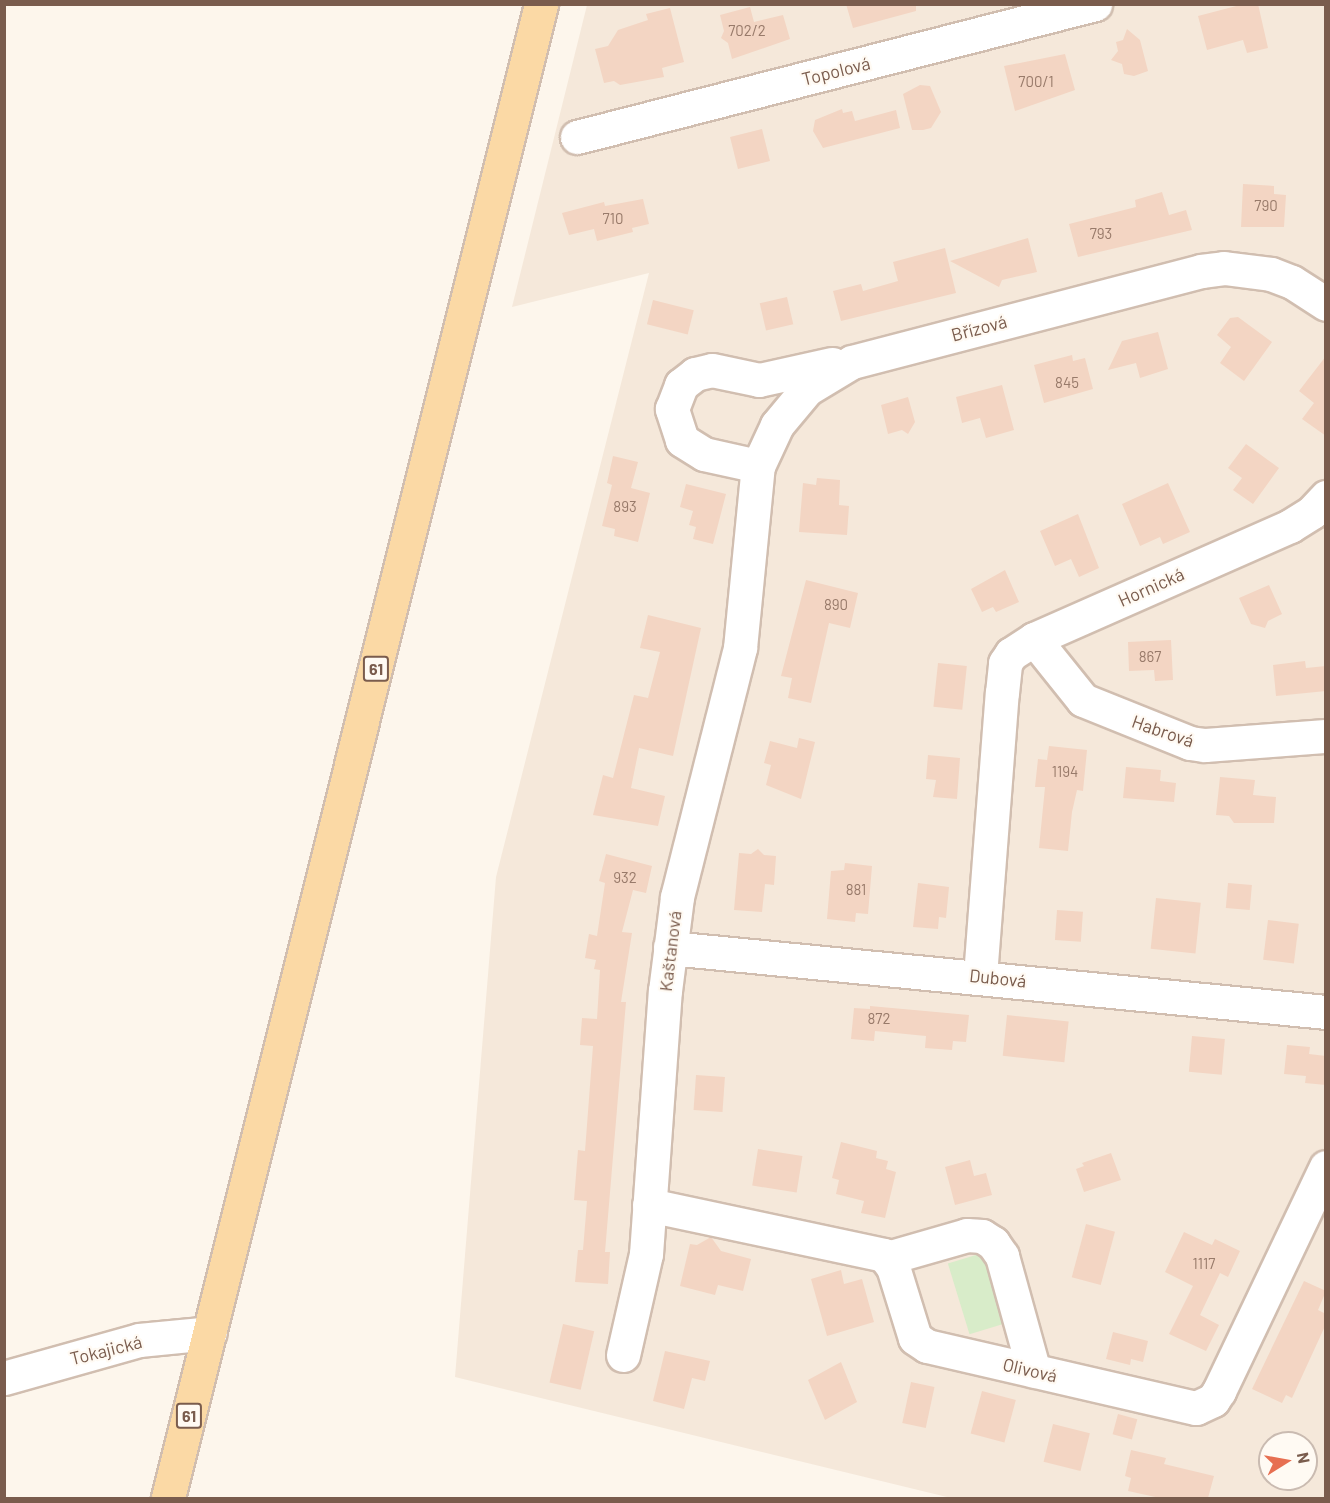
<!DOCTYPE html>
<meta charset="utf-8">
<style>
body{margin:0}
#map{position:relative;width:1330px;height:1503px;overflow:hidden;background:#fdf6ec;font-family:Barlow,sans-serif}
div>[style]{position:absolute}
.residential>*{inset:0;background:#f5e8da}
.green>*{inset:0;background:#d8ecc9;transform-origin:0 0}
.building>*{inset:0;background:#f3d5c3;transform-origin:0 0}
.roads{filter:drop-shadow(2px 0 #d1beb0) drop-shadow(-2px 0 #d1beb0) drop-shadow(0 2px #d1beb0) drop-shadow(0 -2px #d1beb0)}
.minor>*{height:33px;margin:-16.5px;padding:0 16.5px;transform-origin:16.5px;border-radius:16.5px;background:#fff}
.major>*{height:33px;margin:-16.5px;padding:0 16.5px;transform-origin:16.5px;border-radius:16.5px;background:#fbd9a5}
span{translate:-50% -50%;white-space:nowrap;text-align:center;line-height:1.15;-webkit-text-stroke:4.5px #fffaf3;paint-order:stroke}
.number-label{font-size:15px;color:#987a6a}
.number-label span{-webkit-text-stroke-width:0}
.shield-label span{padding:2px 4px;background:#fffaf3;border:2px solid;border-radius:4px;-webkit-text-stroke-width:0}
.shield-label{font-size:16px;color:#7a5c4d;font-weight:700}
.street-label{font-size:18px;color:#7a5c4d}
.frame{position:absolute;inset:0;border:6px solid #7a5c4d;pointer-events:none}
.north{position:absolute;left:1258px;top:1431px;width:60px;height:60px;box-sizing:border-box;background:#fffaf3;border:2px solid #cabbb1;border-radius:50%;rotate:79deg;font-size:16px;font-weight:700;line-height:24px;text-align:center;color:#7a5c4d}
.north::after{content:'';display:block;margin:auto;width:21px;height:27px;background:#e76f51;clip-path:polygon(50% 0,100% 100%,50% 72%,0 100%)}
</style>
<div id="map">
<div class="residential">
<i style="clip-path:polygon(evenodd,587px 5px,1325px 5px,1325px 1498px,951px 1498px,455px 1377px,496px 877px,649px 273px,512px 307px,587px 5px,1270px 1443px,1306px 1443px,1306px 1479px,1270px 1479px,1270px 1443px)"></i>
</div>
<div class="green">
<i style="left:989px;top:1251px;width:74px;height:43px;rotate:73deg"></i>
</div>
<div class="building">
<i style="clip-path:polygon(846px 4px,916px 4px,916px 11px,853px 28px)"></i>
<i style="clip-path:polygon(1244px 4px,1258px 4px,1268px 48px,1247px 53px,1243px 40px,1207px 50px,1198px 16px)"></i>
<i style="clip-path:polygon(750px 7px,754px 22px,783px 15px,790px 39px,732px 59px,728px 43px,721px 38px,724px 31px,720px 15px)"></i>
<i style="clip-path:polygon(670px 8px,684px 62px,662px 68px,664px 77px,620px 85px,614px 81px,604px 83px,595px 49px,608px 46px,618px 30px,648px 20px,646px 14px)"></i>
<i style="clip-path:polygon(1127px 29px,1140px 40px,1148px 71px,1134px 76px,1124px 74px,1122px 64px,1111px 60px,1118px 51px,1116px 42px,1123px 40px)"></i>
<i style="clip-path:polygon(1065px 54px,1075px 90px,1015px 111px,1004px 66px)"></i>
<i style="clip-path:polygon(920px 85px,930px 86px,941px 112px,931px 128px,923px 130px,912px 130px,903px 94px)"></i>
<i style="clip-path:polygon(842px 109px,843px 113px,852px 111px,855px 121px,896px 110px,900px 128px,823px 148px,813px 131px,815px 120px)"></i>
<i style="left:762px;top:129px;width:33px;height:33px;rotate:76deg"></i>
<i style="clip-path:polygon(1243px 184px,1274px 186px,1274px 194px,1286px 195px,1284px 227px,1241px 227px)"></i>
<i style="clip-path:polygon(1162px 192px,1169px 215px,1186px 210px,1192px 230px,1078px 257px,1069px 224px,1136px 207px,1135px 200px)"></i>
<i style="clip-path:polygon(643px 199px,649px 224px,632px 228px,633px 232px,597px 241px,594px 229px,569px 235px,562px 213px,604px 202px,605px 206px)"></i>
<i style="clip-path:polygon(1028px 238px,1037px 272px,1002px 280px,999px 287px,950px 261px)"></i>
<i style="clip-path:polygon(945px 248px,956px 293px,841px 321px,833px 291px,861px 284px,863px 291px,898px 281px,893px 262px)"></i>
<i style="left:787px;top:297px;width:28px;height:28px;rotate:77deg"></i>
<i style="left:653px;top:300px;width:42px;height:25px;rotate:14deg"></i>
<i style="clip-path:polygon(1238px 317px,1272px 342px,1244px 381px,1220px 363px,1231px 347px,1217px 335px,1230px 318px)"></i>
<i style="clip-path:polygon(1158px 332px,1168px 369px,1140px 378px,1136px 363px,1108px 370px,1122px 341px)"></i>
<i style="clip-path:polygon(1072px 355px,1073px 361px,1085px 358px,1093px 389px,1044px 403px,1034px 365px)"></i>
<i style="clip-path:polygon(1326px 356px,1326px 436px,1302px 419px,1314px 403px,1299px 391px)"></i>
<i style="clip-path:polygon(1002px 385px,1014px 430px,986px 438px,980px 418px,962px 423px,956px 397px)"></i>
<i style="clip-path:polygon(908px 397px,915px 422px,908px 434px,902px 430px,888px 434px,881px 405px)"></i>
<i style="clip-path:polygon(1246px 444px,1279px 468px,1253px 504px,1233px 490px,1242px 478px,1228px 468px)"></i>
<i style="clip-path:polygon(613px 456px,638px 462px,631px 488px,650px 493px,638px 542px,614px 536px,615px 529px,602px 526px,612px 485px,607px 483px)"></i>
<i style="clip-path:polygon(817px 478px,840px 480px,839px 505px,849px 506px,847px 535px,799px 532px,803px 483px,816px 485px)"></i>
<i style="clip-path:polygon(1168px 483px,1190px 532px,1163px 544px,1160px 537px,1140px 546px,1122px 504px)"></i>
<i style="clip-path:polygon(686px 484px,726px 494px,713px 544px,693px 539px,696px 527px,689px 525px,693px 511px,680px 507px)"></i>
<i style="clip-path:polygon(1078px 514px,1099px 568px,1079px 577px,1071px 559px,1055px 566px,1040px 531px)"></i>
<i style="clip-path:polygon(1005px 570px,1019px 602px,996px 612px,993px 607px,982px 612px,971px 589px)"></i>
<i style="clip-path:polygon(806px 580px,858px 593px,850px 628px,829px 623px,811px 703px,788px 698px,792px 678px,781px 676px)"></i>
<i style="clip-path:polygon(1269px 585px,1282px 614px,1268px 621px,1265px 628px,1251px 624px,1239px 598px)"></i>
<i style="clip-path:polygon(648px 615px,701px 628px,673px 756px,639px 748px,631px 788px,665px 796px,658px 826px,593px 815px,603px 775px,613px 778px,634px 695px,648px 698px,660px 652px,640px 648px)"></i>
<i style="clip-path:polygon(1171px 640px,1173px 680px,1155px 681px,1154px 670px,1129px 671px,1128px 642px)"></i>
<i style="clip-path:polygon(1305px 661px,1306px 668px,1326px 666px,1326px 691px,1276px 696px,1273px 665px)"></i>
<i style="left:938px;top:663px;width:29px;height:44px;rotate:6deg"></i>
<i style="clip-path:polygon(799px 738px,815px 742px,801px 799px,766px 785px,771px 765px,764px 763px,770px 741px,797px 748px)"></i>
<i style="clip-path:polygon(1049px 746px,1087px 750px,1083px 791px,1077px 790px,1072px 812px,1068px 851px,1039px 848px,1045px 787px,1035px 787px,1038px 759px,1047px 760px)"></i>
<i style="clip-path:polygon(928px 755px,960px 758px,957px 799px,933px 797px,936px 780px,926px 779px)"></i>
<i style="clip-path:polygon(1126px 767px,1161px 770px,1160px 781px,1176px 783px,1174px 802px,1123px 798px)"></i>
<i style="clip-path:polygon(1220px 777px,1255px 780px,1253px 795px,1276px 797px,1274px 823px,1234px 823px,1229px 816px,1216px 815px)"></i>
<i style="clip-path:polygon(758px 849px,764px 855px,776px 856px,774px 885px,765px 884px,762px 912px,734px 910px,739px 853px,751px 854px)"></i>
<i style="clip-path:polygon(606px 854px,652px 866px,646px 893px,633px 890px,622px 932px,632px 933px,621px 1002px,626px 1002px,605px 1252px,610px 1252px,608px 1284px,575px 1282px,578px 1250px,583px 1250px,587px 1201px,574px 1200px,578px 1150px,585px 1151px,593px 1046px,580px 1045px,582px 1018px,597px 1019px,600px 970px,594px 969px,596px 960px,585px 958px,589px 934px,597px 936px,605px 883px,599px 881px)"></i>
<i style="clip-path:polygon(845px 863px,872px 866px,868px 914px,856px 913px,855px 922px,827px 919px,831px 871px,844px 870px)"></i>
<i style="clip-path:polygon(918px 883px,949px 887px,946px 918px,939px 917px,938px 929px,913px 927px)"></i>
<i style="left:1228px;top:883px;width:24px;height:25px;rotate:5deg"></i>
<i style="left:1156px;top:898px;width:45px;height:51px;rotate:6deg"></i>
<i style="left:1057px;top:910px;width:26px;height:30px;rotate:4deg"></i>
<i style="left:1268px;top:920px;width:31px;height:40px;rotate:7deg"></i>
<i style="clip-path:polygon(870px 1006px,969px 1015px,966px 1042px,953px 1041px,952px 1050px,925px 1048px,926px 1036px,875px 1031px,874px 1041px,851px 1039px,854px 1008px,870px 1009px)"></i>
<i style="left:1007px;top:1015px;width:62px;height:41px;rotate:6deg"></i>
<i style="left:1192px;top:1036px;width:33px;height:36px;rotate:5deg"></i>
<i style="clip-path:polygon(1287px 1045px,1310px 1047px,1309px 1054px,1326px 1056px,1326px 1085px,1305px 1083px,1306px 1076px,1284px 1074px)"></i>
<i style="left:696px;top:1075px;width:29px;height:35px;rotate:4deg"></i>
<i style="clip-path:polygon(841px 1142px,877px 1151px,876px 1158px,888px 1161px,886px 1169px,896px 1172px,885px 1218px,861px 1213px,864px 1201px,836px 1194px,839px 1180px,832px 1178px)"></i>
<i style="left:758px;top:1149px;width:45px;height:37px;rotate:9deg"></i>
<i style="clip-path:polygon(1111px 1153px,1121px 1180px,1084px 1192px,1076px 1169px,1084px 1166px,1082px 1163px)"></i>
<i style="clip-path:polygon(970px 1160px,974px 1176px,986px 1173px,992px 1195px,955px 1205px,945px 1167px)"></i>
<i style="left:1086px;top:1224px;width:30px;height:55px;rotate:15deg"></i>
<i style="clip-path:polygon(1184px 1232px,1212px 1245px,1215px 1239px,1240px 1251px,1228px 1277px,1220px 1273px,1200px 1315px,1219px 1325px,1206px 1351px,1169px 1334px,1193px 1286px,1165px 1272px)"></i>
<i style="clip-path:polygon(711px 1237px,721px 1251px,751px 1259px,743px 1291px,718px 1285px,715px 1295px,680px 1286px,690px 1244px,697px 1245px)"></i>
<i style="clip-path:polygon(841px 1270px,844px 1284px,862px 1279px,874px 1322px,827px 1336px,811px 1279px)"></i>
<i style="clip-path:polygon(1304px 1281px,1326px 1291px,1318px 1310px,1326px 1314px,1326px 1324px,1292px 1398px,1286px 1395px,1282px 1403px,1252px 1389px)"></i>
<i style="left:563px;top:1324px;width:32px;height:60px;rotate:13deg"></i>
<i style="clip-path:polygon(1113px 1332px,1148px 1341px,1143px 1362px,1131px 1359px,1130px 1365px,1106px 1359px)"></i>
<i style="clip-path:polygon(665px 1351px,710px 1361px,705px 1381px,692px 1378px,684px 1409px,653px 1401px)"></i>
<i style="clip-path:polygon(841px 1362px,857px 1402px,825px 1420px,808px 1380px)"></i>
<i style="left:911px;top:1382px;width:24px;height:42px;rotate:12deg"></i>
<i style="left:982px;top:1391px;width:35px;height:44px;rotate:15deg"></i>
<i style="left:1118px;top:1414px;width:20px;height:21px;rotate:15deg"></i>
<i style="left:1053px;top:1424px;width:38px;height:39px;rotate:14deg"></i>
<i style="clip-path:polygon(1131px 1450px,1166px 1458px,1164px 1464px,1214px 1476px,1208px 1498px,1160px 1498px,1128px 1491px,1131px 1478px,1125px 1476px)"></i>
</div>
<div class="roads">
<div class="minor">
<i style="left:577px;top:137px;width:535px;rotate:-14.4deg"></i>
<i style="left:758px;top:466px;width:55px;rotate:-167.5deg"></i>
<i style="left:704px;top:454px;width:26px;rotate:-148deg"></i>
<i style="left:682px;top:440px;width:33px;rotate:-108deg"></i>
<i style="left:672px;top:409px;width:26px;rotate:-69deg"></i>
<i style="left:681px;top:385px;width:18px;rotate:-38deg"></i>
<i style="left:695px;top:374px;width:17px;rotate:-13deg"></i>
<i style="left:712px;top:370px;width:48px;rotate:12deg"></i>
<i style="left:759px;top:380px;width:75px;rotate:-12.4deg"></i>
<i style="left:1034px;top:639px;width:78px;rotate:51.2deg"></i>
<i style="left:1083px;top:700px;width:115px;rotate:21.9deg"></i>
<i style="left:1190px;top:743px;width:15px;rotate:8deg"></i>
<i style="left:1205px;top:745px;width:121px;rotate:-4.3deg"></i>
<i style="left:670px;top:948px;width:659px;rotate:5.57deg"></i>
<i style="left:980px;top:976px;width:284px;rotate:-85.6deg"></i>
<i style="left:1002px;top:693px;width:30px;rotate:-84deg"></i>
<i style="left:1005px;top:663px;width:11px;rotate:-56deg"></i>
<i style="left:1011px;top:654px;width:27px;rotate:-33deg"></i>
<i style="left:1034px;top:639px;width:280px;rotate:-23.8deg"></i>
<i style="left:1290px;top:526px;width:26px;rotate:-32deg"></i>
<i style="left:1312px;top:512px;width:21px;rotate:-47deg"></i>
<i style="left:649px;top:1205px;width:240px;rotate:12deg"></i>
<i style="left:884px;top:1255px;width:15px;rotate:53deg"></i>
<i style="left:893px;top:1267px;width:74px;rotate:72.8deg"></i>
<i style="left:915px;top:1338px;width:14px;rotate:34deg"></i>
<i style="left:927px;top:1346px;width:276px;rotate:13deg"></i>
<i style="left:1196px;top:1408px;width:19px;rotate:-25deg"></i>
<i style="left:1213px;top:1400px;width:11px;rotate:-56deg"></i>
<i style="left:1219px;top:1391px;width:248px;rotate:-64.5deg"></i>
<i style="left:887px;top:1258px;width:83px;rotate:-16deg"></i>
<i style="left:967px;top:1235px;width:15px;rotate:4deg"></i>
<i style="left:982px;top:1236px;width:13px;rotate:32deg"></i>
<i style="left:993px;top:1243px;width:16px;rotate:55deg"></i>
<i style="left:1002px;top:1256px;width:119px;rotate:74.5deg"></i>
<i style="left:623px;top:1355px;width:104px;rotate:-77.2deg"></i>
<i style="left:646px;top:1254px;width:264px;rotate:-85.9deg"></i>
<i style="left:665px;top:991px;width:95px;rotate:-82.7deg"></i>
<i style="left:677px;top:897px;width:257px;rotate:-75.8deg"></i>
<i style="left:740px;top:648px;width:183px;rotate:-84.4deg"></i>
<i style="left:758px;top:466px;width:45px;rotate:-65.1deg"></i>
<i style="left:777px;top:425px;width:47px;rotate:-50.2deg"></i>
<i style="left:807px;top:389px;width:52px;rotate:-31deg"></i>
<i style="left:852px;top:362px;width:361px;rotate:-14.6deg"></i>
<i style="left:1201px;top:271px;width:23px;rotate:-7deg"></i>
<i style="left:1224px;top:268px;width:47px;rotate:7.3deg"></i>
<i style="left:1271px;top:274px;width:22px;rotate:21deg"></i>
<i style="left:1292px;top:282px;width:40px;rotate:32.9deg"></i>
<i style="left:4px;top:1378px;width:140px;rotate:-15.7deg"></i>
<i style="left:139px;top:1340px;width:71px;rotate:-5.6deg"></i>
</div>
<div class="major">
<i style="left:168px;top:1498px;width:1540px;rotate:-75.98deg"></i>
</div>
</div>
<div class="number-label">
<span style="left:747px;top:31px">702/2</span>
<span style="left:1036px;top:82px">700/1</span>
<span style="left:1266px;top:206px">790</span>
<span style="left:613px;top:219px">710</span>
<span style="left:1101px;top:234px">793</span>
<span style="left:1067px;top:383px">845</span>
<span style="left:625px;top:507px">893</span>
<span style="left:836px;top:605px">890</span>
<span style="left:1150px;top:657px">867</span>
<span style="left:1065px;top:772px">1194</span>
<span style="left:625px;top:878px">932</span>
<span style="left:856px;top:890px">881</span>
<span style="left:879px;top:1019px">872</span>
<span style="left:1204px;top:1264px">1117</span>
</div>
<div class="shield-label">
<span style="left:376px;top:669px">61</span>
<span style="left:189px;top:1416px">61</span>
</div>
<div class="street-label">
<span style="left:836px;top:71px;rotate:-14deg">Topolová</span>
<span style="left:979px;top:328px;rotate:-15deg">Břízová</span>
<span style="left:1151px;top:587px;rotate:-24deg">Hornická</span>
<span style="left:1163px;top:731px;rotate:19deg">Habrová</span>
<span style="left:670px;top:951px;rotate:-83deg">Kaštanová</span>
<span style="left:998px;top:978px;rotate:6deg">Dubová</span>
<span style="left:106px;top:1350px;rotate:-14deg">Tokajická</span>
<span style="left:1030px;top:1370px;rotate:13deg">Olivová</span>
</div>
<div class="frame"></div>
<div class="north">N</div>
</div>
